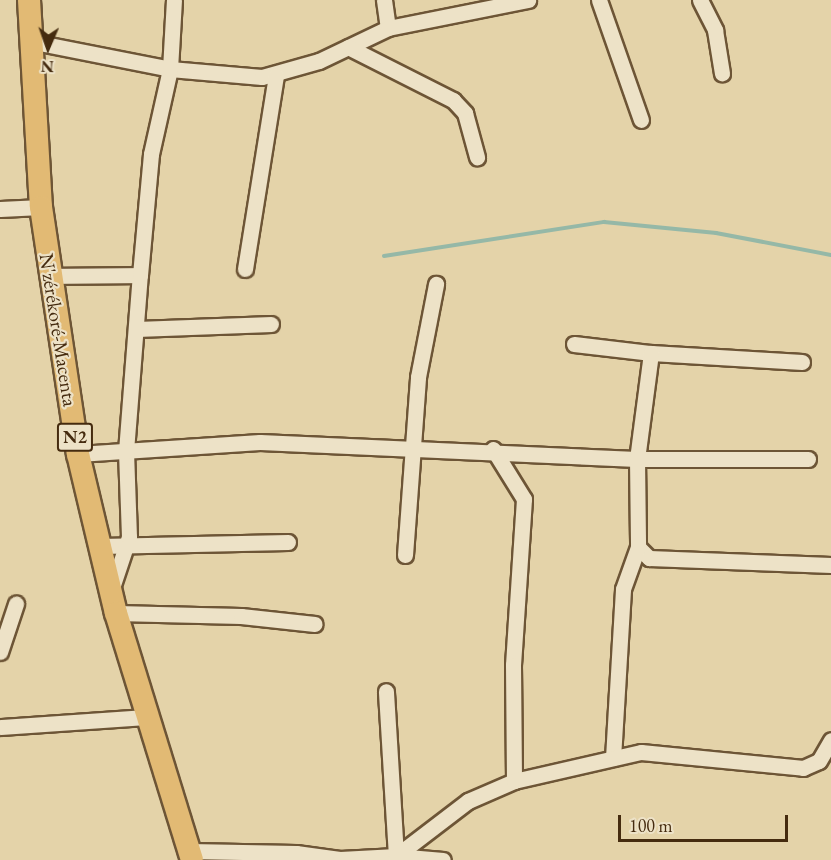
<!DOCTYPE html>
<meta charset="utf-8">
<style>
body{margin:0}
#map{position:relative;width:831px;height:860px;overflow:hidden;background:#e4d3a9;font-family:"EB Garamond",serif}
div>[style]{position:absolute}
.stream>*{height:4px;margin:-2px;padding:0 2px;transform-origin:2px;border-radius:2px;background:#95b8a7}
.roads{filter:drop-shadow(2px 0 #6d5536) drop-shadow(-2px 0 #6d5536) drop-shadow(0 2px #6d5536) drop-shadow(0 -2px #6d5536)}
.minor>*{height:15px;margin:-7.5px;padding:0 7.5px;transform-origin:7.5px;border-radius:7.5px;background:#ede2c7}
.highway>*{height:22px;margin:-11px;padding:0 11px;transform-origin:11px;border-radius:11px;background:#e2ba74}
span{translate:-50% -50%;white-space:nowrap;text-align:center;line-height:1.15;-webkit-text-stroke:4.5px #ede2c7;paint-order:stroke}
.shield-label span{padding:2px 4px;background:#ede2c7;border:2px solid;border-radius:4px;-webkit-text-stroke-width:0}
.shield-label{font-size:18px;color:#452b0f;font-weight:700}
.street-label{font-size:20px;color:#452b0f}
.north{position:absolute;left:18px;top:18px;width:60px;height:60px;-webkit-text-stroke:4px #ede2c7;paint-order:stroke;rotate:182deg;font-size:16px;font-weight:700;line-height:24px;text-align:center;color:#452b0f}
.north::after{content:'';display:block;margin:auto;width:21px;height:27px;background:#452b0f;clip-path:polygon(50% 0,100% 100%,50% 72%,0 100%)}
.scale{position:absolute;left:618px;top:815px;width:170px;height:27px;box-sizing:border-box;border:3px solid #452b0f;border-top:0;padding-left:8px;font-size:18px;line-height:21px;white-space:nowrap;color:#452b0f;-webkit-text-stroke:4px #ede2c7;paint-order:stroke}
</style>
<div id="map">
<div class="stream">
<i style="left:384px;top:256px;width:223px;rotate:-8.8deg"></i>
<i style="left:604px;top:222px;width:113px;rotate:5.6deg"></i>
<i style="left:716px;top:233px;width:117px;rotate:10.8deg"></i>
</div>
<div class="roads">
<div class="minor">
<i style="left:384px;top:0;width:28px;rotate:82deg"></i>
<i style="left:599px;top:0;width:127px;rotate:70.7deg"></i>
<i style="left:700px;top:0;width:34px;rotate:63deg"></i>
<i style="left:715px;top:30px;width:44px;rotate:80.8deg"></i>
<i style="left:29px;top:41px;width:144px;rotate:11.2deg"></i>
<i style="left:170px;top:69px;width:92px;rotate:5deg"></i>
<i style="left:262px;top:77px;width:59px;rotate:-15.7deg"></i>
<i style="left:319px;top:61px;width:76px;rotate:-25.6deg"></i>
<i style="left:388px;top:28px;width:143px;rotate:-11.3deg"></i>
<i style="left:348px;top:47px;width:118px;rotate:26.8deg"></i>
<i style="left:453px;top:100px;width:18px;rotate:47deg"></i>
<i style="left:465px;top:113px;width:46px;rotate:74.7deg"></i>
<i style="left:0;top:209px;width:41px;rotate:-2.8deg"></i>
<i style="left:245px;top:269px;width:196px;rotate:-80.9deg"></i>
<i style="left:50px;top:276px;width:90px;rotate:-0.6deg"></i>
<i style="left:137px;top:329px;width:134px;rotate:-2.1deg"></i>
<i style="left:574px;top:344px;width:78px;rotate:6.7deg"></i>
<i style="left:802px;top:362px;width:151px;rotate:-176.6deg"></i>
<i style="left:651px;top:353px;width:107px;rotate:97.5deg"></i>
<i style="left:637px;top:459px;width:171px"></i>
<i style="left:493px;top:449px;width:59px;rotate:58.2deg"></i>
<i style="left:524px;top:499px;width:166px;rotate:93.8deg"></i>
<i style="left:513px;top:665px;width:116px;rotate:89.5deg"></i>
<i style="left:78px;top:454px;width:182px;rotate:-3.8deg"></i>
<i style="left:260px;top:442px;width:377px;rotate:2.6deg"></i>
<i style="left:637px;top:459px;width:88px;rotate:89.3deg"></i>
<i style="left:638px;top:547px;width:16px;rotate:45deg"></i>
<i style="left:649px;top:558px;width:182px;rotate:2.2deg"></i>
<i style="left:100px;top:546px;width:188px;rotate:-1.2deg"></i>
<i style="left:405px;top:555px;width:178px;rotate:-85.8deg"></i>
<i style="left:418px;top:377px;width:95px;rotate:-79deg"></i>
<i style="left:111px;top:591px;width:57px;rotate:-71.6deg"></i>
<i style="left:129px;top:537px;width:86px;rotate:-92deg"></i>
<i style="left:126px;top:451px;width:177px;rotate:-85.5deg"></i>
<i style="left:140px;top:275px;width:121px;rotate:-84.8deg"></i>
<i style="left:151px;top:154px;width:87px;rotate:-77.4deg"></i>
<i style="left:170px;top:69px;width:69px;rotate:-86.7deg"></i>
<i style="left:116px;top:613px;width:125px;rotate:1.4deg"></i>
<i style="left:241px;top:616px;width:74px;rotate:6.2deg"></i>
<i style="left:0;top:652px;width:51px;rotate:-71.6deg"></i>
<i style="left:0;top:727px;width:146px;rotate:-3.9deg"></i>
<i style="left:613px;top:758px;width:169px;rotate:-86.6deg"></i>
<i style="left:623px;top:589px;width:45px;rotate:-70.3deg"></i>
<i style="left:189px;top:851px;width:107px;rotate:1.1deg"></i>
<i style="left:296px;top:853px;width:44px;rotate:7.8deg"></i>
<i style="left:340px;top:859px;width:56px;rotate:-3.1deg"></i>
<i style="left:396px;top:856px;width:165px;rotate:-93.5deg"></i>
<i style="left:396px;top:856px;width:91px;rotate:-37.4deg"></i>
<i style="left:468px;top:801px;width:50px;rotate:-23.5deg"></i>
<i style="left:514px;top:781px;width:130px;rotate:-12.9deg"></i>
<i style="left:641px;top:752px;width:163px;rotate:5.6deg"></i>
<i style="left:803px;top:768px;width:17px;rotate:-24deg"></i>
<i style="left:819px;top:761px;width:24px;rotate:-60deg"></i>
<i style="left:396px;top:856px;width:47px;rotate:4.9deg"></i>
</div>
<div class="highway">
<i style="left:29px;top:0;width:207px;rotate:86.7deg"></i>
<i style="left:41px;top:207px;width:250px;rotate:81.5deg"></i>
<i style="left:78px;top:454px;width:163px;rotate:76.6deg"></i>
<i style="left:116px;top:613px;width:258px;rotate:72.9deg"></i>
</div>
</div>
<div class="shield-label">
<span style="left:75px;top:437px">N2</span>
</div>
<div class="street-label">
<span style="left:58px;top:330px;rotate:81deg">N'zérékoré-Macenta</span>
</div>
<div class="north">N</div>
<div class="scale">100 m</div>
</div>
